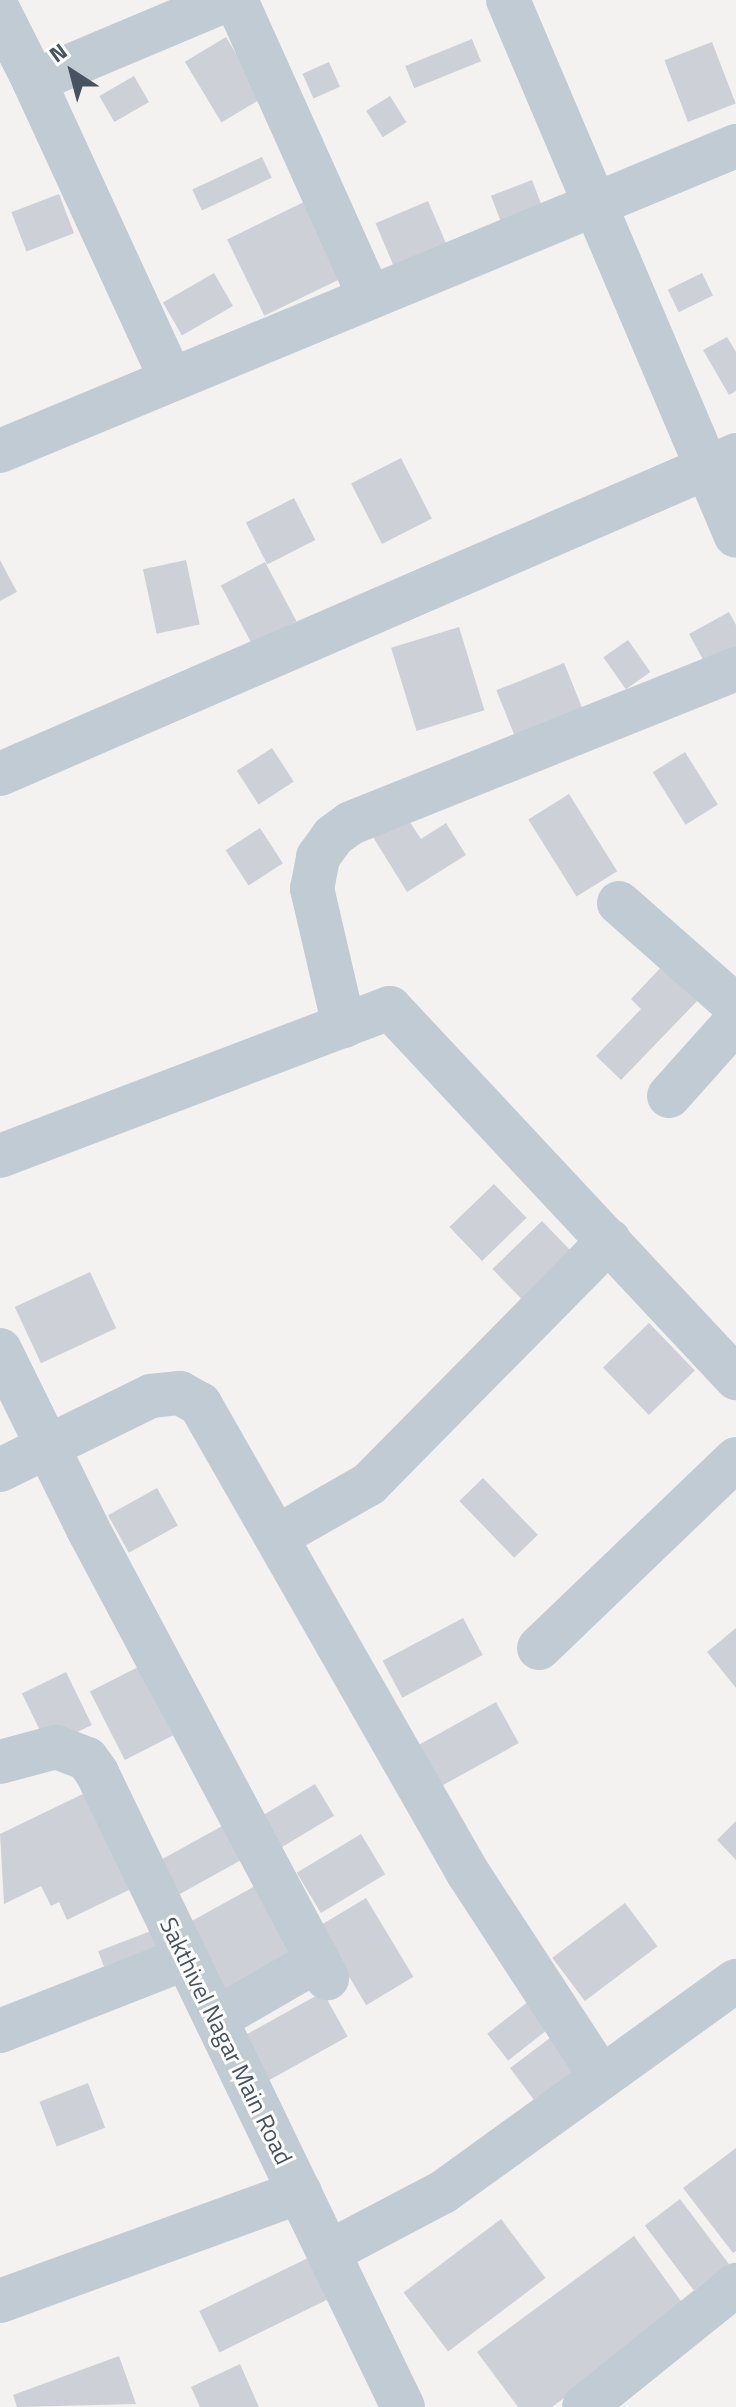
<!DOCTYPE html>
<style>
body{margin:0}
#map{position:relative;width:736px;height:2407px;overflow:hidden;background:#f4f2f1;font-family:"Titillium Web",sans-serif}
div>[style]{position:absolute}
.building>*{inset:0;background:#cdd0d7;transform-origin:0 0}
.minor>*{height:44px;margin:-22px;padding:0 22px;transform-origin:22px;border-radius:22px;background:#c1cbd4}
span{translate:-50% -50%;white-space:nowrap;text-align:center;line-height:1.15;-webkit-text-stroke:6px #fff;paint-order:stroke}
.street-label{font-size:24px;color:#475361}
.north{position:absolute;left:32px;top:32px;width:80px;height:80px;-webkit-text-stroke:6px #fff;paint-order:stroke;rotate:324deg;font-size:22px;font-weight:700;line-height:32px;text-align:center;color:#475361}
.north::after{content:'';display:block;margin:auto;width:28px;height:36px;background:#475361;clip-path:polygon(50% 0,100% 100%,50% 72%,0 100%)}
</style>
<div id="map">
<div class="building">
<i style="left:226px;top:37px;width:71px;height:48px;rotate:59deg"></i>
<i style="left:472px;top:39px;width:24px;height:72px;rotate:68deg"></i>
<i style="left:712px;top:42px;width:66px;height:51px;rotate:69deg"></i>
<i style="left:329px;top:62px;width:27px;height:29px;rotate:66deg"></i>
<i style="left:134px;top:76px;width:30px;height:40px;rotate:60deg"></i>
<i style="left:390px;top:96px;width:31px;height:28px;rotate:58deg"></i>
<i style="left:262px;top:157px;width:23px;height:77px;rotate:65deg"></i>
<i style="left:532px;top:180px;width:28px;height:44px;rotate:69deg"></i>
<i style="left:59px;top:194px;width:42px;height:51px;rotate:69deg"></i>
<i style="left:308px;top:200px;width:85px;height:90px;rotate:64deg"></i>
<i style="left:428px;top:201px;width:56px;height:57px;rotate:67deg"></i>
<i style="left:214px;top:273px;width:38px;height:59px;rotate:60deg"></i>
<i style="left:702px;top:273px;width:25px;height:38px;rotate:64deg"></i>
<i style="clip-path:polygon(727px 337px,736px 352px,736px 391px,729px 395px,703px 350px)"></i>
<i style="left:401px;top:458px;width:68px;height:56px;rotate:63deg"></i>
<i style="left:294px;top:498px;width:47px;height:54px;rotate:63deg"></i>
<i style="clip-path:polygon(0 560px,17px 592px,0 601px)"></i>
<i style="left:186px;top:560px;width:66px;height:44px;rotate:78deg"></i>
<i style="left:265px;top:562px;width:67px;height:50px;rotate:62deg"></i>
<i style="clip-path:polygon(729px 612px,736px 625px,736px 649px,706px 665px,689px 634px)"></i>
<i style="left:459px;top:627px;width:87px;height:71px;rotate:73deg"></i>
<i style="left:628px;top:640px;width:39px;height:30px;rotate:55deg"></i>
<i style="left:564px;top:663px;width:58px;height:73px;rotate:68deg"></i>
<i style="left:272px;top:748px;width:40px;height:42px;rotate:57deg"></i>
<i style="left:685px;top:752px;width:62px;height:38px;rotate:58deg"></i>
<i style="left:569px;top:794px;width:91px;height:48px;rotate:58deg"></i>
<i style="clip-path:polygon(406px 816px,421px 839px,446px 823px,466px 855px,407px 892px,373px 837px)"></i>
<i style="left:260px;top:828px;width:42px;height:41px;rotate:57deg"></i>
<i style="clip-path:polygon(666px 962px,702px 996px,621px 1080px,596px 1056px,641px 1009px,631px 999px)"></i>
<i style="left:494px;top:1184px;width:47px;height:62px;rotate:46deg"></i>
<i style="left:542px;top:1221px;width:50px;height:69px;rotate:46deg"></i>
<i style="left:90px;top:1272px;width:62px;height:83px;rotate:65deg"></i>
<i style="left:649px;top:1323px;width:66px;height:64px;rotate:46deg"></i>
<i style="left:483px;top:1478px;width:79px;height:33px;rotate:46deg"></i>
<i style="left:157px;top:1488px;width:43px;height:56px;rotate:61deg"></i>
<i style="left:463px;top:1618px;width:42px;height:91px;rotate:62deg"></i>
<i style="clip-path:polygon(736px 1628px,736px 1688px,707px 1652px)"></i>
<i style="left:138px;top:1667px;width:77px;height:54px;rotate:63deg"></i>
<i style="left:66px;top:1672px;width:59px;height:49px;rotate:64deg"></i>
<i style="left:496px;top:1702px;width:47px;height:88px;rotate:61deg"></i>
<i style="left:315px;top:1784px;width:37px;height:69px;rotate:59deg"></i>
<i style="clip-path:polygon(89px 1791px,135px 1887px,67px 1920px,59px 1902px,51px 1906px,41px 1886px,4px 1904px,0 1834px)"></i>
<i style="left:233px;top:1820px;width:39px;height:91px;rotate:61deg"></i>
<i style="clip-path:polygon(736px 1821px,736px 1860px,717px 1840px)"></i>
<i style="left:361px;top:1834px;width:47px;height:75px;rotate:59deg"></i>
<i style="left:264px;top:1881px;width:83px;height:94px;rotate:61deg"></i>
<i style="left:366px;top:1898px;width:92px;height:55px;rotate:59deg"></i>
<i style="left:625px;top:1903px;width:54px;height:91px;rotate:53deg"></i>
<i style="left:156px;top:1929px;width:34px;height:62px;rotate:69deg"></i>
<i style="left:323px;top:1992px;width:51px;height:91px;rotate:61deg"></i>
<i style="left:529px;top:2001px;width:34px;height:53px;rotate:52deg"></i>
<i style="left:554px;top:2035px;width:53px;height:55px;rotate:53deg"></i>
<i style="left:88px;top:2083px;width:48px;height:52px;rotate:69deg"></i>
<i style="clip-path:polygon(736px 2148px,736px 2251px,733px 2253px,683px 2188px)"></i>
<i style="left:680px;top:2199px;width:81px;height:44px;rotate:53deg"></i>
<i style="left:501px;top:2219px;width:74px;height:122px;rotate:53deg"></i>
<i style="clip-path:polygon(634px 2236px,686px 2308px,552px 2407px,518px 2407px,477px 2352px)"></i>
<i style="left:308px;top:2258px;width:46px;height:121px;rotate:64deg"></i>
<i style="clip-path:polygon(119px 2356px,136px 2404px,17px 2407px,13px 2395px)"></i>
<i style="clip-path:polygon(240px 2364px,259px 2407px,200px 2407px,191px 2387px)"></i>
</div>
<div class="minor">
<i style="left:236px;top:0;width:322px;rotate:65.8deg"></i>
<i style="left:508px;top:0;width:582px;rotate:66.96deg"></i>
<i style="left:0;top:13px;width:76px;rotate:63.4deg"></i>
<i style="left:171px;top:379px;width:328px;rotate:-114.7deg"></i>
<i style="left:34px;top:81px;width:209px;rotate:-22.8deg"></i>
<i style="left:0;top:451px;width:797px;rotate:-22.51deg"></i>
<i style="left:0;top:774px;width:802px;rotate:-23.43deg"></i>
<i style="left:619px;top:903px;width:156px;rotate:41.4deg"></i>
<i style="left:344px;top:1026px;width:141px;rotate:-103.1deg"></i>
<i style="left:312px;top:889px;width:33px;rotate:-79deg"></i>
<i style="left:318px;top:857px;width:26px;rotate:-54deg"></i>
<i style="left:333px;top:836px;width:22px;rotate:-36deg"></i>
<i style="left:351px;top:823px;width:415px;rotate:-21.8deg"></i>
<i style="left:669px;top:1096px;width:101px;rotate:-48.2deg"></i>
<i style="left:0;top:1156px;width:417px;rotate:-20.8deg"></i>
<i style="left:390px;top:1008px;width:507px;rotate:46.92deg"></i>
<i style="left:0;top:1350px;width:199px;rotate:63.8deg"></i>
<i style="left:88px;top:1529px;width:509px;rotate:61.97deg"></i>
<i style="left:0;top:1470px;width:168px;rotate:-26.1deg"></i>
<i style="left:151px;top:1396px;width:29px;rotate:-6deg"></i>
<i style="left:180px;top:1393px;width:23px;rotate:29deg"></i>
<i style="left:200px;top:1404px;width:540px;rotate:60.26deg"></i>
<i style="left:468px;top:1873px;width:244px;rotate:56.9deg"></i>
<i style="left:278px;top:1536px;width:105px;rotate:-29.7deg"></i>
<i style="left:369px;top:1484px;width:342px;rotate:-45.4deg"></i>
<i style="left:539px;top:1648px;width:273px;rotate:-43.8deg"></i>
<i style="left:0;top:1762px;width:58px;rotate:-15deg"></i>
<i style="left:56px;top:1747px;width:33px;rotate:21deg"></i>
<i style="left:87px;top:1759px;width:17px;rotate:54deg"></i>
<i style="left:97px;top:1773px;width:704px;rotate:64.24deg"></i>
<i style="left:216px;top:2019px;width:118px;rotate:-30deg"></i>
<i style="left:0;top:2031px;width:200px;rotate:-21.4deg"></i>
<i style="left:329px;top:2252px;width:129px;rotate:-27.8deg"></i>
<i style="left:443px;top:2192px;width:361px;rotate:-35.8deg"></i>
<i style="left:0;top:2301px;width:319px;rotate:-20deg"></i>
<i style="left:584px;top:2407px;width:195px;rotate:-38.8deg"></i>
</div>
<div class="street-label">
<span style="left:226px;top:2041px;rotate:64deg">Sakthivel Nagar Main Road</span>
</div>
<div class="north">N</div>
</div>
